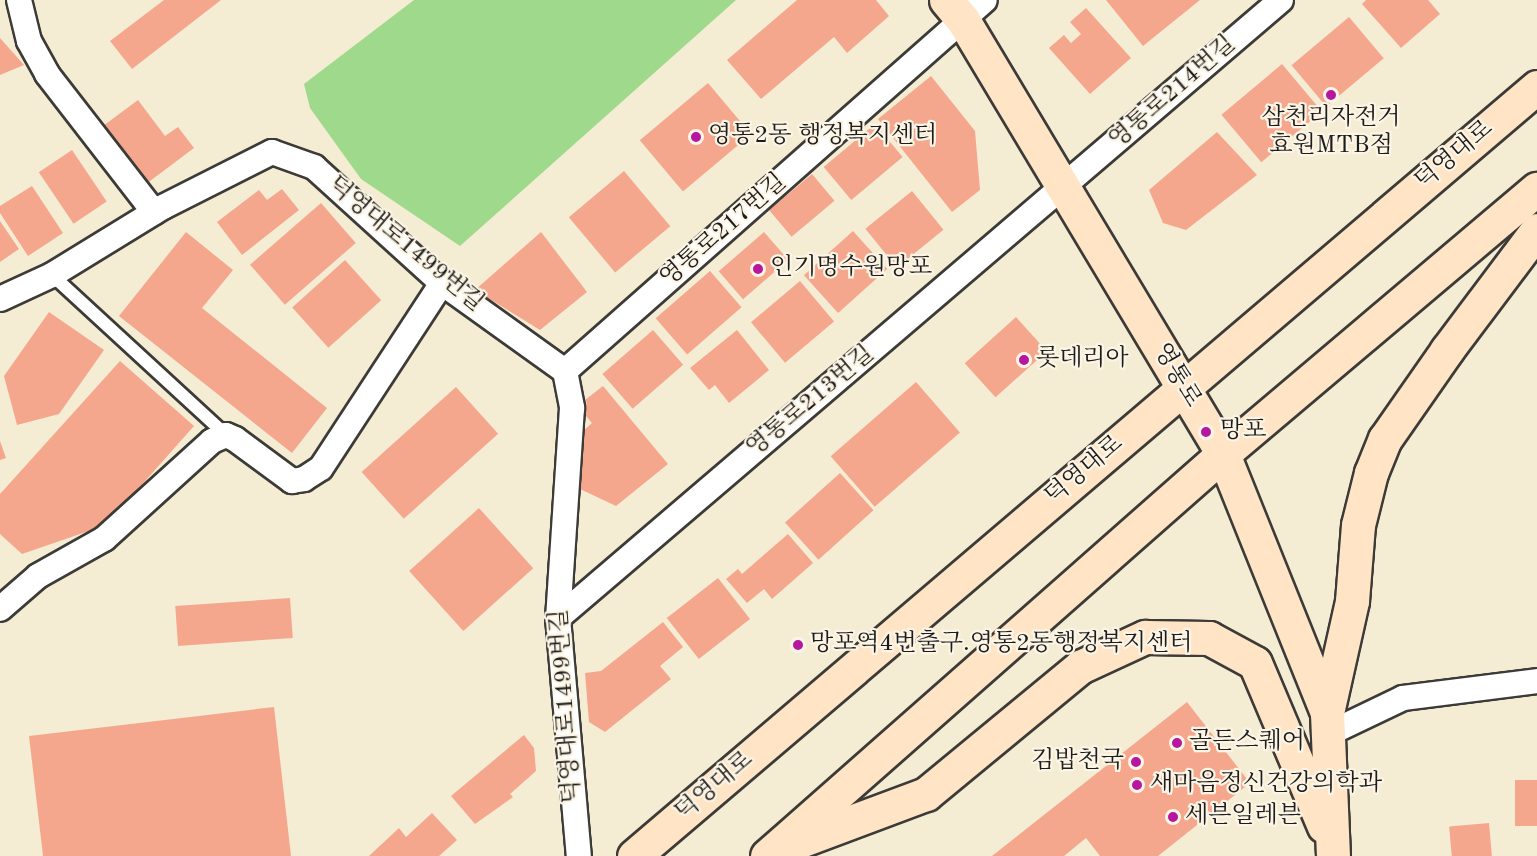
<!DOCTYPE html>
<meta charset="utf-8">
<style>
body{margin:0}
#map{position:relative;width:1537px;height:856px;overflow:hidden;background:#f4ecd3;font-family:"Old Standard TT","Noto Serif KR",serif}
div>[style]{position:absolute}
.green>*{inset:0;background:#9fd98c}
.building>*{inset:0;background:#f5a78e;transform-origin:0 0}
.roads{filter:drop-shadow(2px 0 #3c3b37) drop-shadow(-2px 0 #3c3b37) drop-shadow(0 2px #3c3b37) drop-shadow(0 -2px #3c3b37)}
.lane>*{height:12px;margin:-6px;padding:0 6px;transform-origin:6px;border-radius:6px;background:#fff}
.street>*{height:24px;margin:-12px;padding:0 12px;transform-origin:12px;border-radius:12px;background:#fff}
.secondary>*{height:33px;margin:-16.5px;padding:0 16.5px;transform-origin:16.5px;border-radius:16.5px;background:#ffe4c6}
.dots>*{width:16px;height:16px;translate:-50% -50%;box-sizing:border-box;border:3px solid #fcf5e5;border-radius:50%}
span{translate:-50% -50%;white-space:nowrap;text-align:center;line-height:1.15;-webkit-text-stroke:4.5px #fcf5e5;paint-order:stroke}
.street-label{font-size:24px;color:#1c1c1c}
.poi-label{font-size:24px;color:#1c1c1c}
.left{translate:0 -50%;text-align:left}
.right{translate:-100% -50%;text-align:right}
</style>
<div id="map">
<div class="green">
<i style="clip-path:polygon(414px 0,736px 0,460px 246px,361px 179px,310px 108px,304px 84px)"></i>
</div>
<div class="building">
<i style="clip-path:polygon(164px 0,221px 0,132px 69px,110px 41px)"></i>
<i style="clip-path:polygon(797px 0,876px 0,889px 16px,847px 53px,834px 37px,761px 99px,727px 60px)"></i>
<i style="clip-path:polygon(1106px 0,1200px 0,1143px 46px)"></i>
<i style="clip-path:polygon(1366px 0,1428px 0,1440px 14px,1401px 48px,1362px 4px)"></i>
<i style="clip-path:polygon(1086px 8px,1131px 58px,1090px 94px,1049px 48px,1064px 35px,1071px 43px,1081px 34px,1070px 22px)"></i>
<i style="left:1349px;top:17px;width:54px;height:75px;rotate:50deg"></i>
<i style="clip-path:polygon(0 38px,24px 65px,0 75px)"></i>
<i style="left:1282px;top:64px;width:62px;height:79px;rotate:50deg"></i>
<i style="clip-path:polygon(931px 76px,975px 131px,980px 190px,952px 212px,878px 119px)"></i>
<i style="left:708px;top:83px;width:67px;height:89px;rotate:50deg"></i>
<i style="clip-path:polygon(138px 100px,165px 136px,178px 127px,194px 148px,146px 184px,103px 126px)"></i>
<i style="left:875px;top:124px;width:43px;height:67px;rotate:50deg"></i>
<i style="clip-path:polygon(1217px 132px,1257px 175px,1186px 230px,1163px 223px,1149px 190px)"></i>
<i style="left:72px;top:150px;width:62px;height:40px;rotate:56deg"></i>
<i style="left:624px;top:171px;width:72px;height:72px;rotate:50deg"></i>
<i style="left:812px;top:174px;width:35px;height:56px;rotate:50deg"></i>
<i style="clip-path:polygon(32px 186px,63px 233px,28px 256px,0 213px,0 206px)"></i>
<i style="clip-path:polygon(282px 189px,299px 210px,242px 255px,217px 222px,259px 190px,267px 200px)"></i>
<i style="left:912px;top:191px;width:50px;height:60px;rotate:51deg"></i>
<i style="left:321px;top:203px;width:53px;height:94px;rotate:49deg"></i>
<i style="clip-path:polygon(0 221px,19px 249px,0 262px)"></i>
<i style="left:853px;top:231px;width:51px;height:66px;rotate:48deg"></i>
<i style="clip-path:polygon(186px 232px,233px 270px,202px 308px,327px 408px,292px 453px,119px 316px)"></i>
<i style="clip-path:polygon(541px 232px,587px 292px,540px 330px,475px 290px)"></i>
<i style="left:764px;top:232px;width:37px;height:60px;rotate:49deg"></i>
<i style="left:345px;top:260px;width:54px;height:71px;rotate:48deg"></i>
<i style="left:710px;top:271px;width:48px;height:72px;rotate:49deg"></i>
<i style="left:800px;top:281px;width:53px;height:64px;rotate:50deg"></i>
<i style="clip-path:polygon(49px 312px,104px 350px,59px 414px,17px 425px,4px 376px)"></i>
<i style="left:1016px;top:317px;width:46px;height:69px;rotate:48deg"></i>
<i style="left:653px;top:330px;width:46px;height:67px;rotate:49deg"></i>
<i style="clip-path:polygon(737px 330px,769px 370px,729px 403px,715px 385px,709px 390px,690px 368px)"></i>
<i style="clip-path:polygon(120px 361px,194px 426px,106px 525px,22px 554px,0 534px,0 494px)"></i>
<i style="left:916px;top:382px;width:67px;height:113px;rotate:49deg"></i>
<i style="clip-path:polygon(603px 386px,668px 464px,616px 506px,580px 489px,576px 478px,582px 432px,592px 423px,580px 409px,587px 403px,585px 400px)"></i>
<i style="left:456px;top:387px;width:63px;height:127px;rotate:48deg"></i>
<i style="clip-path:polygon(0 441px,6px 458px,0 460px)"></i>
<i style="left:840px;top:473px;width:50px;height:74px;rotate:48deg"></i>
<i style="left:479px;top:508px;width:81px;height:94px;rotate:48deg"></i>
<i style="clip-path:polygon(788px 534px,813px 563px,772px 599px,764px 589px,747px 603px,726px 579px,738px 569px,742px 574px)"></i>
<i style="left:718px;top:578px;width:52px;height:65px;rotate:52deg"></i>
<i style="left:290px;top:598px;width:40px;height:115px;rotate:86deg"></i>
<i style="clip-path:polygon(663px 622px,683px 647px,660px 666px,671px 679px,605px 732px,589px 722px,585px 673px,601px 671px)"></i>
<i style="clip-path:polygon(1187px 702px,1250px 783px,1158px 856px,1100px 856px,1086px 838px,1064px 856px,992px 856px)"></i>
<i style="clip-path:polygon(274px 707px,291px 856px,43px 856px,29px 736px)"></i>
<i style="clip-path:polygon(524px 735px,534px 748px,536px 771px,510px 794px,513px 797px,475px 824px,451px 796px)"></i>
<i style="left:1537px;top:780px;width:46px;height:22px;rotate:90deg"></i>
<i style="clip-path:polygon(432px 813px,457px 840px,439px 856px,369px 856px,399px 828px,406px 837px)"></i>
<i style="left:1489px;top:823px;width:33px;height:40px;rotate:85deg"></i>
</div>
<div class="roads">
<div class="lane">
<i style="left:52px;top:275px;width:236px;rotate:42.6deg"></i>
</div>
<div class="street">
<i style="left:19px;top:0;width:42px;rotate:76.3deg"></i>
<i style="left:29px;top:41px;width:38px;rotate:61deg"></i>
<i style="left:47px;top:74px;width:175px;rotate:52.2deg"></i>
<i style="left:0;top:299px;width:57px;rotate:-24.8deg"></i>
<i style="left:52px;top:275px;width:130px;rotate:-31.5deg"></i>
<i style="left:163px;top:207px;width:122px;rotate:-26.8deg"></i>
<i style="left:272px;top:152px;width:45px;rotate:19.7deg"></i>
<i style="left:314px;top:167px;width:173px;rotate:42.2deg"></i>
<i style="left:442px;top:283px;width:151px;rotate:35.6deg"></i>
<i style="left:565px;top:371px;width:38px;rotate:79deg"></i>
<i style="left:572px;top:408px;width:210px;rotate:93.8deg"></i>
<i style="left:558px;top:618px;width:239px;rotate:85deg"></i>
<i style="left:565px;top:371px;width:560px;rotate:-41.46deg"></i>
<i style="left:0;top:609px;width:50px;rotate:-41deg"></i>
<i style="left:38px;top:576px;width:76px;rotate:-29.3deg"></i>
<i style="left:104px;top:539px;width:146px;rotate:-42.2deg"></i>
<i style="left:212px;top:441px;width:15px;rotate:-23deg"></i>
<i style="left:226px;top:435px;width:10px;rotate:24deg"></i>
<i style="left:235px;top:439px;width:71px;rotate:36.4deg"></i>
<i style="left:292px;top:481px;width:12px;rotate:-9deg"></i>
<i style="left:304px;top:479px;width:20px;rotate:-33deg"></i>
<i style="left:321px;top:468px;width:221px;rotate:-56.8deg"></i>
<i style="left:558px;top:618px;width:951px;rotate:-40.52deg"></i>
<i style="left:1328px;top:734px;width:83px;rotate:-25.6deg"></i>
<i style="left:1403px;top:698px;width:135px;rotate:-7.2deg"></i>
</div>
<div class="secondary">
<i style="left:946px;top:0;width:26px;rotate:50deg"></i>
<i style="left:963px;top:20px;width:506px;rotate:59.08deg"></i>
<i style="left:1223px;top:454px;width:279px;rotate:68.1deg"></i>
<i style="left:1327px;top:713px;width:143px;rotate:87.6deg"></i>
<i style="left:1327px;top:713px;width:115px;rotate:-77.4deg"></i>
<i style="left:1352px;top:601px;width:76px;rotate:-85.5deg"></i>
<i style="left:1358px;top:525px;width:54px;rotate:-76deg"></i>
<i style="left:1371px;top:473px;width:37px;rotate:-68deg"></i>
<i style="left:1385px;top:439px;width:108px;rotate:-55.1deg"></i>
<i style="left:1447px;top:350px;width:150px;rotate:-53.1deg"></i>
<i style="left:792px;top:844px;width:143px;rotate:-20.5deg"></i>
<i style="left:926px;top:794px;width:200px;rotate:-39.5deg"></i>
<i style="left:1080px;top:667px;width:72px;rotate:-24.8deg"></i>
<i style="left:1145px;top:637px;width:64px;rotate:0.9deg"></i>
<i style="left:1209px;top:638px;width:52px;rotate:28.5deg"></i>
<i style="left:1255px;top:663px;width:177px;rotate:67.1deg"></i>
<i style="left:634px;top:856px;width:1186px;rotate:-40.42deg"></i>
<i style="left:767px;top:856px;width:608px;rotate:-41.4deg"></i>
<i style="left:1223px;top:454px;width:411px;rotate:-40.2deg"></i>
</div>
</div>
<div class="dots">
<i style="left:1331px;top:95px;background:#b5179e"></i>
<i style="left:696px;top:137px;background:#b5179e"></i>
<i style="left:758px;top:269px;background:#b5179e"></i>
<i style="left:1024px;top:360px;background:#b5179e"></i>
<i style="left:1206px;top:432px;background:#b5179e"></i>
<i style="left:798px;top:645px;background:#b5179e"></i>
<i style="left:1177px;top:743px;background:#b5179e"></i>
<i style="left:1136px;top:762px;background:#b5179e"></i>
<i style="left:1137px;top:785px;background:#b5179e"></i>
<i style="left:1173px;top:817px;background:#b5179e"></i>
</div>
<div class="street-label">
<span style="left:1173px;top:93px;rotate:-41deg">영통로214번길</span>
<span style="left:1455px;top:156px;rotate:-40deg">덕영대로</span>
<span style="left:724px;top:231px;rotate:-41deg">영통로217번길</span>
<span style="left:405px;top:245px;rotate:40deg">덕영대로1499번길</span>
<span style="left:1176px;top:376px;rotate:59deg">영통로</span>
<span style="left:811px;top:402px;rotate:-40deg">영통로213번길</span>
<span style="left:1085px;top:471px;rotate:-40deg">덕영대로</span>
<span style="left:567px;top:706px;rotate:-94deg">덕영대로1499번길</span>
<span style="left:715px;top:787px;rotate:-40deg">덕영대로</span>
</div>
<div class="poi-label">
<span style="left:1331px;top:133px">삼천리자전거<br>효원MTB점</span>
<span class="left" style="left:708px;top:137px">영통2동 행정복지센터</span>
<span class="left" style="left:770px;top:269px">인기명수원망포</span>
<span class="left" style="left:1036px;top:360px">롯데리아</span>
<span class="left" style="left:1220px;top:432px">망포</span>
<span class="left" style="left:810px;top:645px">망포역4번출구.영통2동행정복지센터</span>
<span class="left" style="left:1189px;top:743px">골든스퀘어</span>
<span class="right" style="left:1124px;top:762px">김밥천국</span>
<span class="left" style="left:1150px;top:785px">새마음정신건강의학과</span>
<span class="left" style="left:1185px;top:817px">세븐일레븐</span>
</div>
</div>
